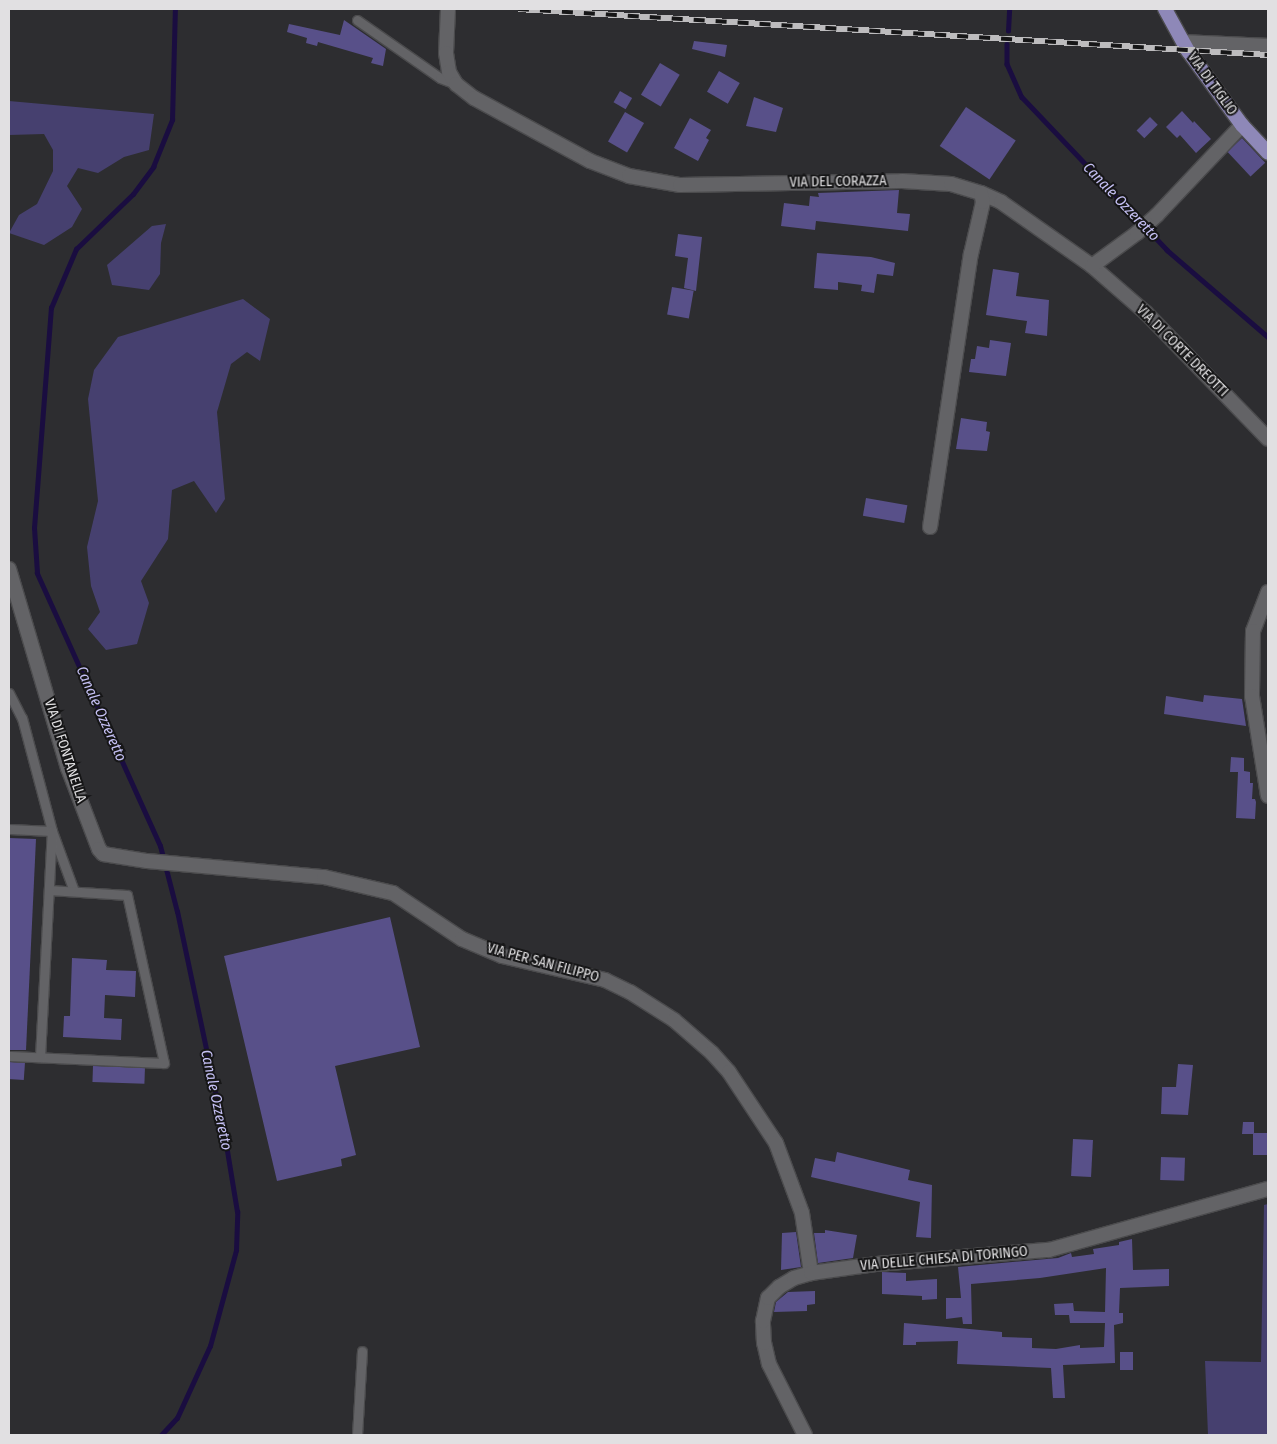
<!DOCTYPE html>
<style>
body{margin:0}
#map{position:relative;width:1277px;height:1444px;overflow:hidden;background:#2d2d30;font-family:"Fira Sans Condensed",sans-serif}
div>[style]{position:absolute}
.green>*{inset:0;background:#46406f}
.stream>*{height:4.5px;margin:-2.25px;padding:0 2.25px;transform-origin:2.25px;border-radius:2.25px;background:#1a0d40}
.building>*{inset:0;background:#585089;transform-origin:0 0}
.roads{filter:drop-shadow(1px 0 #4b4b4d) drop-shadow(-1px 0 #4b4b4d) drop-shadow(0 1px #4b4b4d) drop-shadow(0 -1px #4b4b4d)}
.service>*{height:9px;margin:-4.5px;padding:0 4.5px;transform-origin:4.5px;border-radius:4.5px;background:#636366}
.minor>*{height:14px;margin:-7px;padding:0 7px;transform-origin:7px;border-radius:7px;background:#636366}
.primary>*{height:14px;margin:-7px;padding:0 7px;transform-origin:7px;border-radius:7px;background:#8e88b8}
.rail>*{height:5.5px;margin-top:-2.75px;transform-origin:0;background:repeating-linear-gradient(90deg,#161617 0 11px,#bdbcbe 0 22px);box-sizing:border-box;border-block:1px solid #bdbcbe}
span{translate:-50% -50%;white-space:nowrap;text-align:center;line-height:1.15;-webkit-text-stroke:4px #161617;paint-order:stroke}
.street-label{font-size:14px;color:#e1e0e2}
.water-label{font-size:15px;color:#c5c0f4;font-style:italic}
.frame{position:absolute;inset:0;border:10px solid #e1e0e2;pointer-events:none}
</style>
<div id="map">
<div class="green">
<i style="clip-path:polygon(9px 101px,154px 114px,149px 150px,124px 157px,98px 173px,78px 168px,67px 186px,82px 209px,72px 227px,44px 245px,9px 233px,19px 215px,37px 204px,53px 171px,53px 150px,44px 134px,9px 135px)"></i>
<i style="clip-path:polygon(166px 224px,161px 243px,160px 274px,149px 290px,112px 285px,107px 265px,152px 226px)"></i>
<i style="clip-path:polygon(243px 299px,270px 319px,260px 361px,247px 352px,231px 364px,217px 412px,225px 499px,216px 513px,194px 481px,172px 490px,168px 539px,141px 581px,149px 603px,137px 644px,106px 650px,88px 629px,100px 612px,91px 586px,87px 547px,98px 501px,88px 399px,94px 370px,118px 337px)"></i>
<i style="clip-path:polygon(1268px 1204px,1268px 1435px,1208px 1435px,1205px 1361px,1261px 1362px,1264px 1205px)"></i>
</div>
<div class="stream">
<i style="left:1008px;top:31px;width:22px;rotate:-87deg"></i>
<i style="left:1007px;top:44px;width:20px;rotate:90deg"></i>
<i style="left:1007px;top:64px;width:36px;rotate:66deg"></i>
<i style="left:1022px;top:97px;width:211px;rotate:46.5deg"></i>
<i style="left:1167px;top:250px;width:133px;rotate:40.7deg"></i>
<i style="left:161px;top:1435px;width:23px;rotate:-47deg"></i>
<i style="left:177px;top:1418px;width:79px;rotate:-65.4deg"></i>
<i style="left:210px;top:1346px;width:99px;rotate:-74.8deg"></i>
<i style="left:236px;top:1250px;width:38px;rotate:-88deg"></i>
<i style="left:237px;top:1212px;width:74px;rotate:-99.3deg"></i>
<i style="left:225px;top:1139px;width:232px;rotate:-101.9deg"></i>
<i style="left:177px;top:912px;width:68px;rotate:-104.4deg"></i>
<i style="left:160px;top:846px;width:299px;rotate:-114.3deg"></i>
<i style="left:37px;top:573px;width:45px;rotate:-93.8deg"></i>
<i style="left:34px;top:528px;width:221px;rotate:-85.6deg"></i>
<i style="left:51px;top:308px;width:64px;rotate:-67deg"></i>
<i style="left:76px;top:249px;width:79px;rotate:-44deg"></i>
<i style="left:133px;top:194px;width:34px;rotate:-53deg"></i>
<i style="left:153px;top:167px;width:51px;rotate:-68deg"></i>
<i style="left:172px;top:120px;width:111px;rotate:-88.5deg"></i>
</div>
<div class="building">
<i style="clip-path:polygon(344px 20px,386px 49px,383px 66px,371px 63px,373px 58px,318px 42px,317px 46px,306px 43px,307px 38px,287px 32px,289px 24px,340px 35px)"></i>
<i style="clip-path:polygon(694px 41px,727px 45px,725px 57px,692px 49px)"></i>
<i style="left:660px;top:63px;width:23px;height:37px;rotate:31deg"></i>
<i style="left:719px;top:71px;width:24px;height:24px;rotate:30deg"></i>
<i style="left:620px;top:91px;width:14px;height:13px;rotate:30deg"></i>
<i style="clip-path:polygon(754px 97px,783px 108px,776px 132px,746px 126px)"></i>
<i style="left:966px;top:107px;width:60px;height:47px;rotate:34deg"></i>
<i style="clip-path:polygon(1182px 111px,1193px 123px,1194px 121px,1211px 139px,1196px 153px,1180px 135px,1177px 138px,1166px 127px)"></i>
<i style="left:625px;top:112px;width:22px;height:34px;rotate:30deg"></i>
<i style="left:1150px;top:117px;width:11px;height:19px;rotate:45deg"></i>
<i style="clip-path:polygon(690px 118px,711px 130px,706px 138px,709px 140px,698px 161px,674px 148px)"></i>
<i style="left:1242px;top:138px;width:34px;height:20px;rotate:47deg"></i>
<i style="clip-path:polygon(899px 190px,897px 213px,910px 214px,908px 231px,816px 221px,815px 230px,781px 226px,784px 203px,809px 206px,810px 196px,819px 197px,818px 193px)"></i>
<i style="clip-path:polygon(678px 234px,702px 237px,696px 291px,684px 288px,688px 258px,675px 256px)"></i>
<i style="clip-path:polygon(817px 253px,871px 257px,895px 263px,893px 276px,877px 274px,874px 293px,861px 291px,862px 285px,838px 282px,838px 290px,814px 288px)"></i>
<i style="clip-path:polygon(993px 269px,1019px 273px,1016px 296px,1049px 300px,1047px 336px,1025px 333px,1027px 321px,986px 315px)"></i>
<i style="left:672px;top:287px;width:22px;height:28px;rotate:10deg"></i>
<i style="clip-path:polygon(990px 340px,1011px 343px,1006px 376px,969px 372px,971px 359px,975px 359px,977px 346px,989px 348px)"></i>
<i style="clip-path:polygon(961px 418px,987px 422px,986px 431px,990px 432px,987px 451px,956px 449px)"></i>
<i style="left:866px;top:498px;width:42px;height:18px;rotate:10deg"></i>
<i style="clip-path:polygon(1204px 695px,1242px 699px,1246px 726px,1164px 714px,1166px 696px,1203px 702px)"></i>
<i style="clip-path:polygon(1231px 757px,1244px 758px,1244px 771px,1250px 772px,1250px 783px,1253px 783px,1252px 799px,1255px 799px,1256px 802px,1255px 819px,1236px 818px,1238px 772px,1230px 772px)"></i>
<i style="clip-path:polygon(9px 838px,36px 839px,26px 1050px,9px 1050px)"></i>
<i style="clip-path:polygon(390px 917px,420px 1047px,335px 1066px,356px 1155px,341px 1159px,342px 1166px,277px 1181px,224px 956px)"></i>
<i style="clip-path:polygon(72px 958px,107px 960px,106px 970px,136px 971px,135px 997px,105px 995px,104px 1018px,122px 1019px,121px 1040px,63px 1037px,64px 1016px,70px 1016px)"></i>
<i style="left:9px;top:1062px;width:16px;height:17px;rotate:4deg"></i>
<i style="clip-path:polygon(1178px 1064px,1193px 1065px,1188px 1115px,1161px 1114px,1162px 1087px,1176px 1087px)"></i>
<i style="left:93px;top:1066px;width:52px;height:16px;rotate:2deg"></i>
<i style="clip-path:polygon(1243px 1122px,1254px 1122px,1254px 1133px,1268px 1133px,1268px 1155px,1253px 1155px,1253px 1134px,1242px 1134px)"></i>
<i style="left:1073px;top:1139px;width:20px;height:37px;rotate:3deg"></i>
<i style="clip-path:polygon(837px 1152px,910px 1170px,908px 1180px,932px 1185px,931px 1238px,916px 1237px,920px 1202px,811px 1177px,815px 1158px,835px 1162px)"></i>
<i style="left:1161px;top:1157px;width:24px;height:23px;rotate:2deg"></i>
<i style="clip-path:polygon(825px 1230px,857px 1235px,853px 1258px,818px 1263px,814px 1233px,825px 1233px)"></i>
<i style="clip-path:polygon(796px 1232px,801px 1267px,781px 1270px,782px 1233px)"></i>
<i style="clip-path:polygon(1132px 1239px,1133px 1270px,1169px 1269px,1169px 1286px,1120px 1288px,1119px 1313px,1123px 1313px,1123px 1323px,1114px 1325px,1115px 1363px,1063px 1365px,1065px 1398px,1053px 1398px,1051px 1368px,957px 1364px,958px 1341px,916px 1342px,916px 1345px,903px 1345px,904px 1323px,1002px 1332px,1002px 1337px,1032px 1338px,1032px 1348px,1056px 1349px,1080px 1345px,1080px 1348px,1104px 1347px,1105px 1323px,1070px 1323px,1069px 1315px,1055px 1315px,1054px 1304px,1073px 1303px,1074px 1311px,1105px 1312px,1106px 1268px,1040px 1278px,971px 1284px,972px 1324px,963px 1324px,962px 1317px,946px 1319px,946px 1298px,961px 1298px,958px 1267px,1058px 1258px,1071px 1253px,1072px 1257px,1094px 1254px,1093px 1249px,1119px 1245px,1119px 1242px)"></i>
<i style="clip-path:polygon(882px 1272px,906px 1273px,906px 1281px,937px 1279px,937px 1299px,922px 1300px,922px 1296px,882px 1294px)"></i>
<i style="clip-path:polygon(815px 1291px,815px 1304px,807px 1305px,807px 1311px,774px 1312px,776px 1302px,788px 1292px)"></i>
<i style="left:1120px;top:1352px;width:13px;height:18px"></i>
</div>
<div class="roads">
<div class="service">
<i style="left:357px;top:20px;width:101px;rotate:34.9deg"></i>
<i style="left:440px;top:78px;width:17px;rotate:21deg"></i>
<i style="left:9px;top:693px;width:28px;rotate:63deg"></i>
<i style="left:22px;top:718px;width:117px;rotate:75.1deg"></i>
<i style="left:52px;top:831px;width:64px;rotate:69.9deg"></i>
<i style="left:9px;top:829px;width:43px;rotate:2.7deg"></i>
<i style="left:9px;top:1056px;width:155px;rotate:2.6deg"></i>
<i style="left:164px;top:1063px;width:172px;rotate:-102.4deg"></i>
<i style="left:127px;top:895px;width:78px;rotate:-176.3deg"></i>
<i style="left:40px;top:1057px;width:226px;rotate:-87deg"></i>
<i style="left:357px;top:1435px;width:84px;rotate:-86.6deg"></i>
</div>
<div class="minor">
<i style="left:448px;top:9px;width:44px;rotate:92.6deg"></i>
<i style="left:446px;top:53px;width:19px;rotate:81deg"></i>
<i style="left:449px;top:72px;width:14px;rotate:60deg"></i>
<i style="left:456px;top:84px;width:23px;rotate:38deg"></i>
<i style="left:474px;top:98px;width:132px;rotate:28.5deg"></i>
<i style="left:590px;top:161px;width:42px;rotate:21deg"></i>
<i style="left:629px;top:176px;width:52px;rotate:10deg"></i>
<i style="left:680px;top:185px;width:222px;rotate:-1deg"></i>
<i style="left:902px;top:181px;width:49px;rotate:3.5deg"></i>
<i style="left:951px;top:184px;width:31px;rotate:17deg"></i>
<i style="left:981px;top:193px;width:22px;rotate:24deg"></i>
<i style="left:1001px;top:202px;width:111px;rotate:35.1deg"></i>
<i style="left:1092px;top:266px;width:72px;rotate:41deg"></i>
<i style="left:1146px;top:313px;width:175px;rotate:45.9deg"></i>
<i style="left:1183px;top:42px;width:85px;rotate:2.7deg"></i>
<i style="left:1092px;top:266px;width:56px;rotate:-36.3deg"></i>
<i style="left:1137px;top:233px;width:27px;rotate:-42deg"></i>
<i style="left:1157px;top:215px;width:124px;rotate:-46.6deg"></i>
<i style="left:930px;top:527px;width:276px;rotate:-81.5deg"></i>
<i style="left:971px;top:254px;width:53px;rotate:-77deg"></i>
<i style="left:983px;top:202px;width:9px;rotate:-103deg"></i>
<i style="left:9px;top:569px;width:208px;rotate:73.5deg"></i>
<i style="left:68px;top:768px;width:87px;rotate:69.1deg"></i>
<i style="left:99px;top:849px;width:6px;rotate:51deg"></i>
<i style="left:103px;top:854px;width:45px;rotate:9deg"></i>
<i style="left:147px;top:861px;width:178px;rotate:5.2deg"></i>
<i style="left:324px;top:877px;width:71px;rotate:13.1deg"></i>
<i style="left:393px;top:893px;width:83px;rotate:33.7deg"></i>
<i style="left:462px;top:939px;width:43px;rotate:23deg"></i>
<i style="left:502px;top:956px;width:106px;rotate:13.1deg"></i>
<i style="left:605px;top:980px;width:28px;rotate:26deg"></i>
<i style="left:630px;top:992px;width:52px;rotate:32.5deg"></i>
<i style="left:674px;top:1020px;width:50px;rotate:41deg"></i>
<i style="left:712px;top:1053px;width:25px;rotate:48deg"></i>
<i style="left:729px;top:1072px;width:85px;rotate:56.5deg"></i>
<i style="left:776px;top:1143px;width:75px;rotate:69.6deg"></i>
<i style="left:802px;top:1213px;width:61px;rotate:81.5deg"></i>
<i style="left:1268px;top:592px;width:42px;rotate:111deg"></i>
<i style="left:1253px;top:631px;width:65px;rotate:90.9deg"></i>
<i style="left:1252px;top:696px;width:101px;rotate:80.9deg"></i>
<i style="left:805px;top:1435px;width:80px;rotate:-116.9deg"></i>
<i style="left:769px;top:1364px;width:22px;rotate:-103deg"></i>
<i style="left:764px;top:1343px;width:22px;rotate:-93deg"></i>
<i style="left:763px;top:1321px;width:24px;rotate:-78deg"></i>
<i style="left:768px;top:1298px;width:16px;rotate:-45deg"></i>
<i style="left:779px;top:1287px;width:17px;rotate:-31deg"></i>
<i style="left:794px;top:1278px;width:18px;rotate:-16deg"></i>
<i style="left:811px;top:1273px;width:67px;rotate:-7.8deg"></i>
<i style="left:877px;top:1264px;width:173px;rotate:-4.7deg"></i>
<i style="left:1049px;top:1250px;width:227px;rotate:-15.6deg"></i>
</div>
<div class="primary">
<i style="left:1165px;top:9px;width:48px;rotate:61.3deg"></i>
<i style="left:1188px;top:51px;width:92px;rotate:53.9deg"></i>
<i style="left:1242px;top:125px;width:38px;rotate:47deg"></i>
</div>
</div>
<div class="rail">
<i style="left:518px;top:9px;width:751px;rotate:3.51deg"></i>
</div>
<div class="street-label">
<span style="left:1212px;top:84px;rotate:54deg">VIA DI TIGLIO</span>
<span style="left:838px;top:182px;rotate:-1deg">VIA DEL CORAZZA</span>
<span style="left:1182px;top:351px;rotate:45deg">VIA DI CORTE DREOTTI</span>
<span style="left:65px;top:751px;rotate:72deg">VIA DI FONTANELLA</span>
<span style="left:543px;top:963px;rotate:15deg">VIA PER SAN FILIPPO</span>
<span style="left:944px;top:1259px;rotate:-5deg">VIA DELLE CHIESA DI TORINGO</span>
</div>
<div class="water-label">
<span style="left:1121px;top:202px;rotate:46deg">Canale Ozzeretto</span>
<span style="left:101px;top:714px;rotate:66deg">Canale Ozzeretto</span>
<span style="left:216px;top:1100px;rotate:78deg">Canale Ozzeretto</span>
</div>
<div class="frame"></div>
</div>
